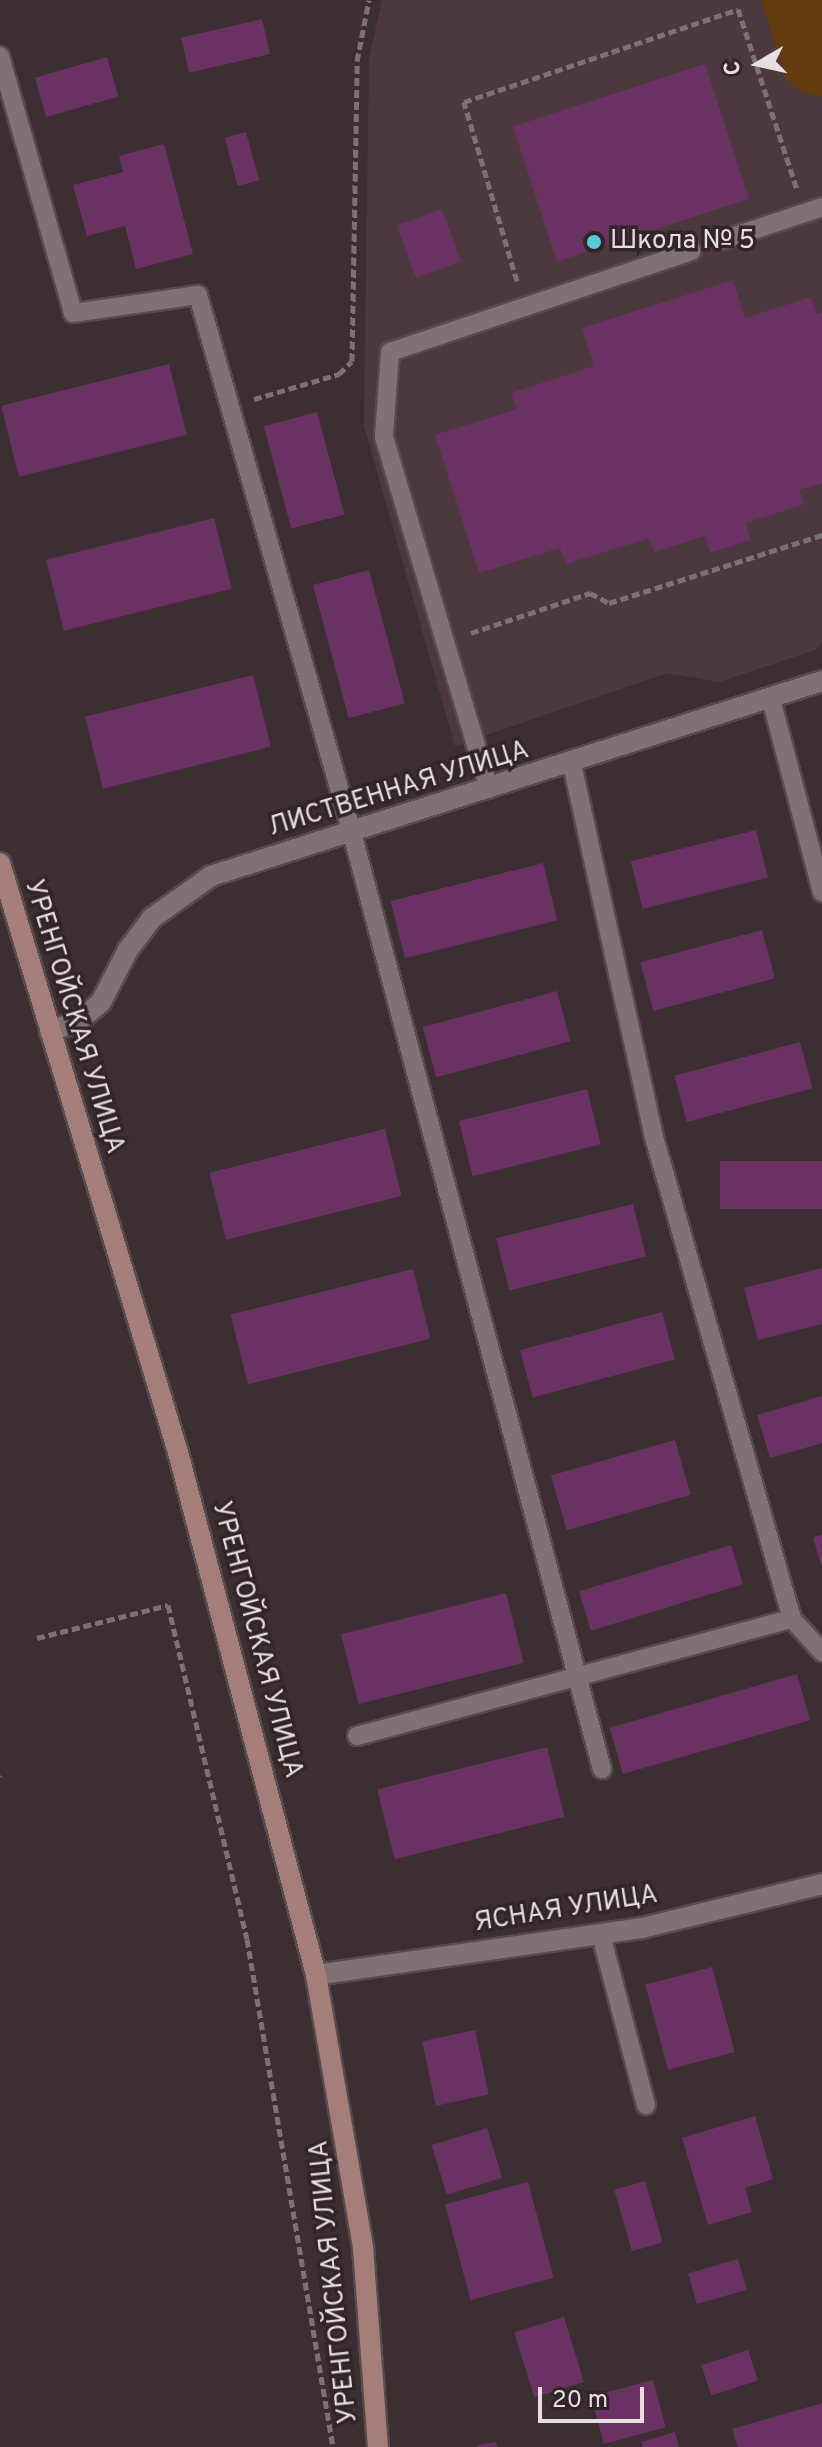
<!DOCTYPE html>
<meta charset="utf-8">
<style>
body{margin:0}
#map{position:relative;width:822px;height:2447px;overflow:hidden;background:#3c2f32;font-family:Overpass,sans-serif}
div>[style]{position:absolute}
.built>*{inset:0;background:#4c393e}
.green>*{inset:0;background:#623c0e}
.building>*{inset:0;background:#693263;transform-origin:0 0}
.path>*{height:5px;margin-top:-2.5px;transform-origin:0;background:repeating-linear-gradient(90deg,#7c7174 0 8px,transparent 0 12px)}
.roads{filter:drop-shadow(2px 0 #564b4d) drop-shadow(-2px 0 #564b4d) drop-shadow(0 2px #564b4d) drop-shadow(0 -2px #564b4d)}
.lane>*{height:18px;margin:-9px;padding:0 9px;transform-origin:9px;border-radius:9px;background:#807174}
.street>*{height:20px;margin:-10px;padding:0 10px;transform-origin:10px;border-radius:10px;background:#807174}
.secondary>*{height:20px;margin:-10px;padding:0 10px;transform-origin:10px;border-radius:10px;background:#a57e79}
.dots>*{width:22px;height:22px;translate:-50% -50%;box-sizing:border-box;border:4px solid #312528;border-radius:50%}
span{translate:-50% -50%;white-space:nowrap;text-align:center;line-height:1.15;-webkit-text-stroke:7px #312528;paint-order:stroke}
.poi-label{font-size:26px;color:#e6dee0}
.left{translate:0 -50%;text-align:left}
.street-label{font-size:26px;color:#e6dee0}
.north{position:absolute;left:718px;top:24px;width:80px;height:80px;-webkit-text-stroke:6px #312528;paint-order:stroke;rotate:261deg;font-size:22px;font-weight:700;line-height:32px;text-align:center;color:#e6dee0}
.north::after{content:'';display:block;margin:auto;width:28px;height:36px;background:#e6dee0;clip-path:polygon(50% 0,100% 100%,50% 72%,0 100%)}
.scale{position:absolute;left:538px;top:2387px;width:106px;height:36px;box-sizing:border-box;border:4px solid #e6dee0;border-top:0;padding-left:10px;font-size:24px;line-height:28px;white-space:nowrap;color:#e6dee0;-webkit-text-stroke:6px #312528;paint-order:stroke}
</style>
<div id="map">
<div class="built">
<i style="clip-path:polygon(382px 0,822px 0,822px 643px,815px 650px,719px 682px,667px 673px,455px 746px,364px 426px,369px 58px)"></i>
</div>
<div class="green">
<i style="clip-path:polygon(761px 0,822px 0,822px 97px,800px 91px,786px 79px)"></i>
</div>
<div class="building">
<i style="left:262px;top:19px;width:36px;height:83px;rotate:77deg"></i>
<i style="left:107px;top:57px;width:41px;height:75px;rotate:74deg"></i>
<i style="left:705px;top:64px;width:142px;height:202px;rotate:72deg"></i>
<i style="left:246px;top:132px;width:50px;height:22px;rotate:75deg"></i>
<i style="clip-path:polygon(164px 144px,193px 254px,136px 269px,125px 226px,87px 236px,73px 185px,123px 172px,119px 156px)"></i>
<i style="left:442px;top:209px;width:56px;height:48px;rotate:70deg"></i>
<i style="clip-path:polygon(733px 280px,745px 318px,811px 297px,816px 314px,822px 312px,822px 483px,799px 490px,804px 504px,746px 523px,751px 540px,710px 553px,705px 536px,654px 552px,649px 538px,566px 564px,560px 548px,479px 573px,435px 435px,517px 409px,511px 393px,594px 366px,582px 328px)"></i>
<i style="left:169px;top:364px;width:73px;height:173px;rotate:76deg"></i>
<i style="left:317px;top:412px;width:106px;height:55px;rotate:75deg"></i>
<i style="left:214px;top:518px;width:73px;height:173px;rotate:76deg"></i>
<i style="left:369px;top:570px;width:138px;height:58px;rotate:75deg"></i>
<i style="left:253px;top:675px;width:74px;height:173px;rotate:76deg"></i>
<i style="left:756px;top:830px;width:49px;height:129px;rotate:76deg"></i>
<i style="left:543px;top:863px;width:59px;height:157px;rotate:76deg"></i>
<i style="left:762px;top:930px;width:50px;height:126px;rotate:75deg"></i>
<i style="left:557px;top:991px;width:52px;height:139px;rotate:75deg"></i>
<i style="left:800px;top:1042px;width:48px;height:130px;rotate:75deg"></i>
<i style="left:587px;top:1089px;width:57px;height:132px;rotate:76deg"></i>
<i style="left:385px;top:1129px;width:69px;height:181px;rotate:76deg"></i>
<i style="left:822px;top:1161px;width:48px;height:102px;rotate:90deg"></i>
<i style="left:633px;top:1204px;width:54px;height:141px;rotate:76deg"></i>
<i style="clip-path:polygon(822px 1268px,822px 1324px,758px 1340px,744px 1288px)"></i>
<i style="left:413px;top:1269px;width:72px;height:188px;rotate:76deg"></i>
<i style="left:662px;top:1312px;width:49px;height:147px;rotate:75deg"></i>
<i style="clip-path:polygon(822px 1396px,822px 1443px,770px 1458px,757px 1415px)"></i>
<i style="left:675px;top:1440px;width:57px;height:129px;rotate:74deg"></i>
<i style="clip-path:polygon(822px 1535px,822px 1565px,821px 1565px,813px 1537px)"></i>
<i style="left:731px;top:1545px;width:41px;height:159px;rotate:73deg"></i>
<i style="left:506px;top:1593px;width:72px;height:170px;rotate:76deg"></i>
<i style="left:797px;top:1674px;width:48px;height:195px;rotate:74deg"></i>
<i style="left:547px;top:1747px;width:72px;height:175px;rotate:76deg"></i>
<i style="left:712px;top:1967px;width:88px;height:69px;rotate:75deg"></i>
<i style="left:475px;top:2030px;width:66px;height:54px;rotate:78deg"></i>
<i style="clip-path:polygon(755px 2116px,773px 2179px,745px 2188px,752px 2212px,708px 2225px,682px 2138px)"></i>
<i style="left:487px;top:2128px;width:52px;height:58px;rotate:73deg"></i>
<i style="left:645px;top:2181px;width:64px;height:32px;rotate:74deg"></i>
<i style="left:528px;top:2182px;width:99px;height:86px;rotate:75deg"></i>
<i style="left:738px;top:2259px;width:32px;height:52px;rotate:74deg"></i>
<i style="left:564px;top:2317px;width:68px;height:52px;rotate:73deg"></i>
<i style="left:748px;top:2350px;width:32px;height:49px;rotate:72deg"></i>
<i style="left:653px;top:2380px;width:49px;height:64px;rotate:75deg"></i>
<i style="clip-path:polygon(822px 2403px,822px 2447px,738px 2447px,732px 2429px)"></i>
<i style="clip-path:polygon(675px 2432px,679px 2447px,643px 2447px,641px 2442px)"></i>
<i style="clip-path:polygon(496px 2442px,497px 2447px,477px 2447px,477px 2445px)"></i>
</div>
<div class="path">
<i style="left:517px;top:281px;width:187px;rotate:-106.5deg"></i>
<i style="left:464px;top:102px;width:289px;rotate:-18.7deg"></i>
<i style="left:738px;top:9px;width:189px;rotate:71.9deg"></i>
<i style="left:254px;top:399px;width:89px;rotate:-16.4deg"></i>
<i style="left:339px;top:374px;width:18px;rotate:-45deg"></i>
<i style="left:352px;top:361px;width:300px;rotate:-89deg"></i>
<i style="left:357px;top:61px;width:62px;rotate:-78.9deg"></i>
<i style="left:471px;top:633px;width:126px;rotate:-18.6deg"></i>
<i style="left:590px;top:593px;width:21px;rotate:28deg"></i>
<i style="left:609px;top:603px;width:224px;rotate:-17.7deg"></i>
<i style="left:37px;top:1638px;width:135px;rotate:-14.1deg"></i>
<i style="left:168px;top:1605px;width:343px;rotate:76.7deg"></i>
<i style="left:247px;top:1939px;width:515px;rotate:80.39deg"></i>
<i style="left:0;top:1776px;width:1px;rotate:-45deg"></i>
</div>
<div class="roads">
<div class="lane">
<i style="left:0;top:56px;width:267px;rotate:74.1deg"></i>
<i style="left:73px;top:313px;width:126px;rotate:-8.2deg"></i>
<i style="left:198px;top:295px;width:560px;rotate:74.03deg"></i>
<i style="left:352px;top:833px;width:969px;rotate:75.05deg"></i>
<i style="left:723px;top:240px;width:104px;rotate:-18.4deg"></i>
<i style="left:771px;top:699px;width:200px;rotate:75.2deg"></i>
<i style="left:572px;top:764px;width:382px;rotate:77.6deg"></i>
<i style="left:654px;top:1137px;width:501px;rotate:74.02deg"></i>
<i style="left:792px;top:1619px;width:45px;rotate:47.7deg"></i>
<i style="left:489px;top:789px;width:368px;rotate:-106.6deg"></i>
<i style="left:384px;top:436px;width:84px;rotate:-85.9deg"></i>
<i style="left:390px;top:352px;width:318px;rotate:-18.5deg"></i>
<i style="left:357px;top:1736px;width:450px;rotate:-15.1deg"></i>
<i style="left:601px;top:1935px;width:176px;rotate:75.2deg"></i>
</div>
<div class="street">
<i style="left:50px;top:1032px;width:34px;rotate:-23deg"></i>
<i style="left:81px;top:1019px;width:26px;rotate:-40deg"></i>
<i style="left:101px;top:1002px;width:59px;rotate:-62.6deg"></i>
<i style="left:128px;top:950px;width:40px;rotate:-53deg"></i>
<i style="left:152px;top:918px;width:72px;rotate:-35.4deg"></i>
<i style="left:211px;top:876px;width:641px;rotate:-17.7deg"></i>
<i style="left:316px;top:1975px;width:329px;rotate:-8.2deg"></i>
<i style="left:642px;top:1928px;width:185px;rotate:-13.7deg"></i>
</div>
<div class="secondary">
<i style="left:0;top:863px;width:619px;rotate:73.2deg"></i>
<i style="left:179px;top:1456px;width:537px;rotate:75.21deg"></i>
<i style="left:316px;top:1975px;width:277px;rotate:80.2deg"></i>
<i style="left:363px;top:2248px;width:200px;rotate:85.7deg"></i>
</div>
</div>
<div class="dots">
<i style="left:594px;top:242px;background:#53cbdb"></i>
</div>
<div class="poi-label">
<span class="left" style="left:610px;top:242px">Школа № 5</span>
</div>
<div class="street-label">
<span style="left:399px;top:790px;rotate:-17deg">ЛИСТВЕННАЯ УЛИЦА</span>
<span style="left:73px;top:1017px;rotate:73deg">УРЕНГОЙСКАЯ УЛИЦА</span>
<span style="left:256px;top:1640px;rotate:75deg">УРЕНГОЙСКАЯ УЛИЦА</span>
<span style="left:566px;top:1910px;rotate:-9deg">ЯСНАЯ УЛИЦА</span>
<span style="left:335px;top:2282px;rotate:-96deg">УРЕНГОЙСКАЯ УЛИЦА</span>
</div>
<div class="north">С</div>
<div class="scale">20 m</div>
</div>
